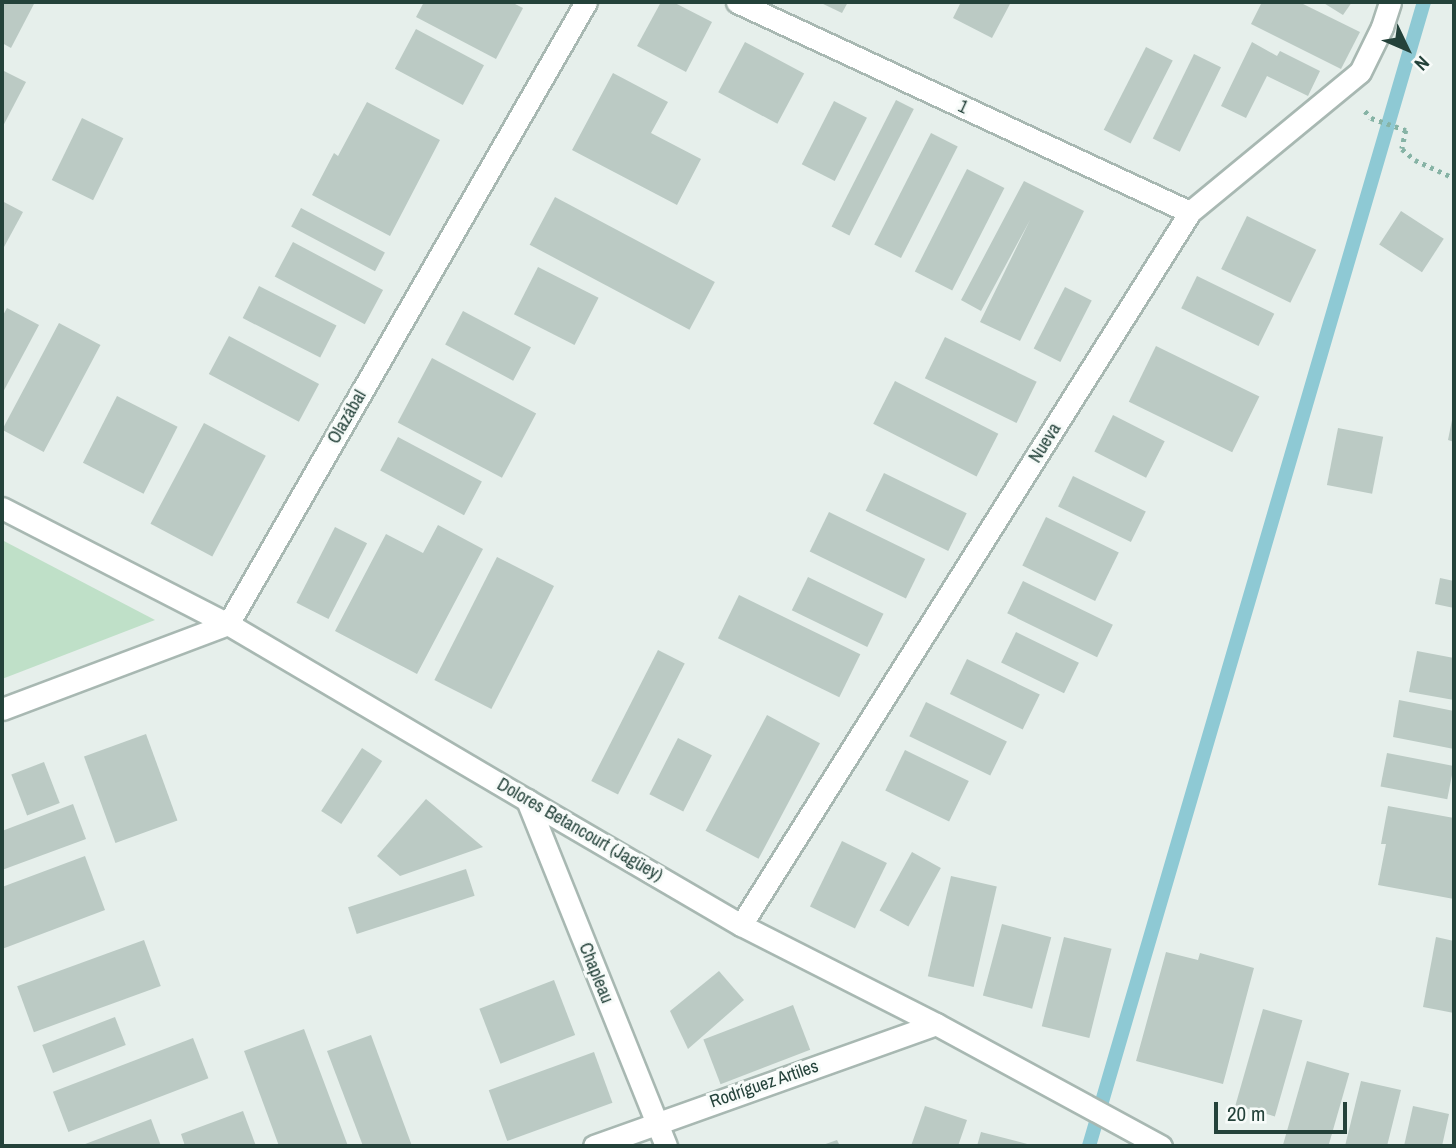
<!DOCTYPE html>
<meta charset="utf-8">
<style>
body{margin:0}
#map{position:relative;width:1456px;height:1148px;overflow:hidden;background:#e6efeb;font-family:"Archivo Narrow",sans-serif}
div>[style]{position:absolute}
.green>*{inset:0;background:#bfe0c8}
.stream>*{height:14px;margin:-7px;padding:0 7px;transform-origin:7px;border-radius:7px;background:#8ec9d4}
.building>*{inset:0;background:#bbcac4;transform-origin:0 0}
.path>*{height:4.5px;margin-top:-2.25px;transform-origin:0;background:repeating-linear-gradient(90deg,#86b3a5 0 3.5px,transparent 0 8.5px)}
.roads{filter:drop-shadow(2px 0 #a8b8b2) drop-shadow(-2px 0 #a8b8b2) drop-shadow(0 2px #a8b8b2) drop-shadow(0 -2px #a8b8b2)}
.minor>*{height:21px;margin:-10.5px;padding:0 10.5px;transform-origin:10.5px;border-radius:10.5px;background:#fff}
.tertiary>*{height:21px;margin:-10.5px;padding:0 10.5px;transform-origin:10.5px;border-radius:10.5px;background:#fff}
span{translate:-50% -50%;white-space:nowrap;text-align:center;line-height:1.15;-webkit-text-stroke:6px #f7fbf9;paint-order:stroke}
.street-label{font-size:18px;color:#24423a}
.frame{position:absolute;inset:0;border:4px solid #24423a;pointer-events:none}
.north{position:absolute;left:1372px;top:14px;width:70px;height:70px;-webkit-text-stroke:5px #f7fbf9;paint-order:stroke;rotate:134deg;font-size:19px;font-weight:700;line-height:28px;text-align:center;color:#24423a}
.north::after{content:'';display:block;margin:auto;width:24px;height:32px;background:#24423a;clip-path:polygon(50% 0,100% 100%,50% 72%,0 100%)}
.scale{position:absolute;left:1214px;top:1102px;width:133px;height:32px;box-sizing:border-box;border:4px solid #24423a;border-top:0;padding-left:9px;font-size:21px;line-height:24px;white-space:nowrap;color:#24423a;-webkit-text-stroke:5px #f7fbf9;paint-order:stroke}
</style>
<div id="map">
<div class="green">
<i style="clip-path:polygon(2px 540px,155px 620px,2px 679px)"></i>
</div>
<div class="stream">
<i style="left:1089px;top:1146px;width:1192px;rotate:-73.68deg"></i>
</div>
<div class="building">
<i style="clip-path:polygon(2px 2px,35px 2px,11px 48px,2px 43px)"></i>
<i style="clip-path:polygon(424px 2px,511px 2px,523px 8px,496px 59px,416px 17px)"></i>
<i style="clip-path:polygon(661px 2px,673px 2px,712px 22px,686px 72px,637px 46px)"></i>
<i style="clip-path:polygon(819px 2px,848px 2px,842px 13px)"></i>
<i style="clip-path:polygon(961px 2px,1011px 2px,992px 38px,953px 18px)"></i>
<i style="clip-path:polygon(1262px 2px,1299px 2px,1360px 32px,1341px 69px,1251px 24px)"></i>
<i style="clip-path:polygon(1322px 2px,1352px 2px,1343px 15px)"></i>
<i style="left:416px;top:29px;width:77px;height:45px;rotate:28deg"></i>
<i style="left:745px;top:42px;width:67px;height:57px;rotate:28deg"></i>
<i style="clip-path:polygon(1252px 42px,1277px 56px,1280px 51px,1320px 71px,1308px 96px,1267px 76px,1246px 118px,1221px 106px)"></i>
<i style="left:1146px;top:47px;width:30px;height:93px;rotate:27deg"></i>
<i style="left:1194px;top:54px;width:30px;height:94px;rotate:26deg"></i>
<i style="clip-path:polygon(2px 70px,26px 82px,2px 128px)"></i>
<i style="clip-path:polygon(613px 73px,668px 102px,651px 133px,701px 159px,677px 205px,572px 150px)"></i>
<i style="left:896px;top:100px;width:20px;height:142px;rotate:27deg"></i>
<i style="left:834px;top:101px;width:37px;height:71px;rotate:27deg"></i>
<i style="clip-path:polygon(367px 102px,440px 140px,390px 236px,312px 195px,334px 153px,338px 156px)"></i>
<i style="left:82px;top:118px;width:46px;height:69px;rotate:26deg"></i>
<i style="left:931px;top:133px;width:30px;height:125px;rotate:27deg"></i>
<i style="left:967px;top:169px;width:42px;height:115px;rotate:27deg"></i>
<i style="clip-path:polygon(1024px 181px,1084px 211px,1020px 341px,980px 322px,1030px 220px,981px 311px,961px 300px)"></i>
<i style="left:555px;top:197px;width:181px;height:54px;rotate:28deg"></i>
<i style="clip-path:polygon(2px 201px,23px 212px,4px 247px,2px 246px)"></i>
<i style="left:301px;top:208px;width:95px;height:21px;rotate:28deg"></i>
<i style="left:1401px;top:211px;width:51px;height:40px;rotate:33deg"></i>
<i style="left:1247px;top:216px;width:77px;height:59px;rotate:26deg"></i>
<i style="left:293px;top:242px;width:102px;height:39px;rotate:28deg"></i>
<i style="left:538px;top:267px;width:68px;height:53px;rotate:27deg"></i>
<i style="left:1197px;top:276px;width:86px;height:36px;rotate:26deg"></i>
<i style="left:259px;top:286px;width:87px;height:36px;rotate:27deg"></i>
<i style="left:1065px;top:287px;width:30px;height:69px;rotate:27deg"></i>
<i style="clip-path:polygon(7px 308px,39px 325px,2px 394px,2px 317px)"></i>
<i style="left:463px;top:311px;width:77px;height:38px;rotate:28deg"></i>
<i style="left:59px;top:323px;width:47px;height:121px;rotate:28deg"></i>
<i style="left:229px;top:336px;width:102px;height:43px;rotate:28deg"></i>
<i style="left:945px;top:337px;width:102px;height:46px;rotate:26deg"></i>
<i style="left:1156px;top:346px;width:115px;height:62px;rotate:26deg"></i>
<i style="left:432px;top:358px;width:118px;height:73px;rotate:28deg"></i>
<i style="left:895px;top:381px;width:116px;height:48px;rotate:27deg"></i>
<i style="left:117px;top:396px;width:68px;height:75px;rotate:27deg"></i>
<i style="left:1113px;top:415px;width:58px;height:41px;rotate:27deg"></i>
<i style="clip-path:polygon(1453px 415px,1454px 415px,1454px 442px,1448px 440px)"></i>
<i style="left:204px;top:423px;width:70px;height:114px;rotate:28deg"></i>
<i style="left:1338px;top:428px;width:46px;height:58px;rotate:11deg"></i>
<i style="left:398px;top:437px;width:95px;height:38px;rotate:28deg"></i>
<i style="left:884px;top:473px;width:92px;height:42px;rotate:26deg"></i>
<i style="left:1073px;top:476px;width:81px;height:34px;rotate:26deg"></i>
<i style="left:829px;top:512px;width:107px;height:44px;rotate:26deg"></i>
<i style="left:1046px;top:517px;width:81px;height:54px;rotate:26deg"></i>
<i style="clip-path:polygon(438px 525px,483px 549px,417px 674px,335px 631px,386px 534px,423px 553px)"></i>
<i style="left:335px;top:527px;width:36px;height:85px;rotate:27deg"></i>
<i style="left:497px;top:557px;width:64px;height:138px;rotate:27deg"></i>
<i style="left:808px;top:577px;width:84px;height:37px;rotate:26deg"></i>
<i style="clip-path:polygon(1440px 578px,1454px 581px,1454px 608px,1435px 604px)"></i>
<i style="left:1023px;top:581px;width:100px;height:36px;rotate:26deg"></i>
<i style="left:739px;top:595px;width:135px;height:48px;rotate:26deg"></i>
<i style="left:1016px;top:632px;width:70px;height:34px;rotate:26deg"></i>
<i style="left:658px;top:650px;width:30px;height:147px;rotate:27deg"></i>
<i style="clip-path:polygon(1417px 651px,1454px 658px,1454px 700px,1409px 692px)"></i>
<i style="left:967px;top:659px;width:81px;height:39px;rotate:26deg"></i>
<i style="clip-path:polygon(1399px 700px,1454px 711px,1454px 749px,1393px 737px)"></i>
<i style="left:926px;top:702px;width:90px;height:38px;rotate:26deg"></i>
<i style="left:767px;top:715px;width:60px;height:131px;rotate:28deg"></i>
<i style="left:146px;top:734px;width:92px;height:66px;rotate:70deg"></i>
<i style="left:678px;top:738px;width:38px;height:63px;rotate:27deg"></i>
<i style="left:362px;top:748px;width:24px;height:75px;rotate:33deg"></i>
<i style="left:905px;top:750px;width:71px;height:45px;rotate:26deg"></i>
<i style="left:1387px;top:753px;width:68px;height:34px;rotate:11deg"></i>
<i style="left:44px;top:762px;width:44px;height:35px;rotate:69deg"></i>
<i style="clip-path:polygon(426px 799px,483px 847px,400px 876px,377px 856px)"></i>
<i style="clip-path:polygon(73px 804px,86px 839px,2px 870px,2px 831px)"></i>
<i style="clip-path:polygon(1388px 806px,1454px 818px,1454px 899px,1378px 885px,1386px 844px,1381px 844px)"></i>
<i style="left:842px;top:841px;width:50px;height:73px;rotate:26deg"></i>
<i style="left:912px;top:852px;width:33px;height:67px;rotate:29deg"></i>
<i style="clip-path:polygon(85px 856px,105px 910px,2px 949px,2px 887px)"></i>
<i style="left:466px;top:869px;width:28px;height:124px;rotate:72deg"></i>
<i style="left:951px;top:876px;width:47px;height:103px;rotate:13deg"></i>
<i style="left:1002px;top:924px;width:51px;height:74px;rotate:15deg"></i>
<i style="left:1064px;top:937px;width:49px;height:92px;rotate:14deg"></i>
<i style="clip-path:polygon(1436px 937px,1454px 941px,1454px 1013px,1423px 1007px)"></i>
<i style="left:144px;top:940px;width:49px;height:135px;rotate:70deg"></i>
<i style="clip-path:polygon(1166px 952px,1198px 960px,1200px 953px,1254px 968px,1223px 1084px,1136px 1061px)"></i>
<i style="clip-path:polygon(719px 971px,744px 1000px,688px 1049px,670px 1011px)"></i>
<i style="left:554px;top:980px;width:59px;height:80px;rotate:69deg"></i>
<i style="left:793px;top:1005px;width:48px;height:96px;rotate:69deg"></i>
<i style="left:1263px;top:1009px;width:41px;height:100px;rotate:16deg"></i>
<i style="left:115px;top:1017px;width:30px;height:78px;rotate:69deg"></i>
<i style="clip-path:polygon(304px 1029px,348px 1146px,279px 1146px,244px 1051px)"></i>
<i style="clip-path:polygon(371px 1035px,412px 1146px,363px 1146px,327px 1051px)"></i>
<i style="left:193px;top:1038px;width:43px;height:150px;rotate:69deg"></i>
<i style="left:594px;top:1052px;width:54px;height:112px;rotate:70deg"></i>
<i style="left:1307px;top:1061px;width:44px;height:87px;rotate:16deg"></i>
<i style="clip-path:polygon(1361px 1081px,1401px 1090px,1387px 1146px,1345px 1146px)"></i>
<i style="clip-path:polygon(925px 1106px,967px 1120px,958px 1146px,911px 1146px)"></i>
<i style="clip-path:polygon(1413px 1106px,1449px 1114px,1442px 1146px,1404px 1146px)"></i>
<i style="clip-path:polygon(243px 1111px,256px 1146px,185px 1146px,181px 1134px)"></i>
<i style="clip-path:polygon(151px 1119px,161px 1146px,80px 1146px)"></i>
<i style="clip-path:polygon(981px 1132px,1031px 1145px,1031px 1146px,977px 1146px)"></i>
<i style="clip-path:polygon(837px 1140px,840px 1146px,820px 1146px)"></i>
</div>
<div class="path">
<i style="left:1365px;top:111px;width:9px;rotate:49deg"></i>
<i style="left:1371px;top:118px;width:37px;rotate:19deg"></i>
<i style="left:1406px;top:130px;width:19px;rotate:102deg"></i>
<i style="left:1402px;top:149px;width:17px;rotate:40deg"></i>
<i style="left:1415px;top:160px;width:43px;rotate:24.8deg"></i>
</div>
<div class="roads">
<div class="minor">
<i style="left:737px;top:2px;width:499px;rotate:24.9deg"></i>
<i style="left:2px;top:709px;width:241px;rotate:-20.6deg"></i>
<i style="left:228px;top:624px;width:718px;rotate:-60.08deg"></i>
<i style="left:527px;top:800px;width:248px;rotate:30.3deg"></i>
<i style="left:741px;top:925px;width:219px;rotate:26.9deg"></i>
<i style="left:936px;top:1024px;width:256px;rotate:28.5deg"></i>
<i style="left:741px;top:925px;width:843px;rotate:-57.8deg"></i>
<i style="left:1190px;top:212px;width:220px;rotate:-39.5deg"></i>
<i style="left:1360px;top:72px;width:50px;rotate:-63.9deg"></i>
<i style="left:1382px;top:27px;width:26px;rotate:-72deg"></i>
<i style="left:594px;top:1146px;width:363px;rotate:-19.6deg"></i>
</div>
<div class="tertiary">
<i style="left:2px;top:508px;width:254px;rotate:27.2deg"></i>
<i style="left:228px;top:624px;width:347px;rotate:30.5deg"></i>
<i style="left:527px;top:800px;width:373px;rotate:68.1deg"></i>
</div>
</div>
<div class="street-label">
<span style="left:963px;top:107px;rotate:25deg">1</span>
<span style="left:347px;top:417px;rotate:-60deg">Olazábal</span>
<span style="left:1045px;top:443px;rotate:-58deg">Nueva</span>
<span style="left:580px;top:830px;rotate:30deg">Dolores Betancourt (Jagüey)</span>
<span style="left:596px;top:973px;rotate:68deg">Chapleau</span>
<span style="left:764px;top:1084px;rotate:-19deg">Rodríguez Artiles</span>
</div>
<div class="frame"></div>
<div class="north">N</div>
<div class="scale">20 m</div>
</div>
